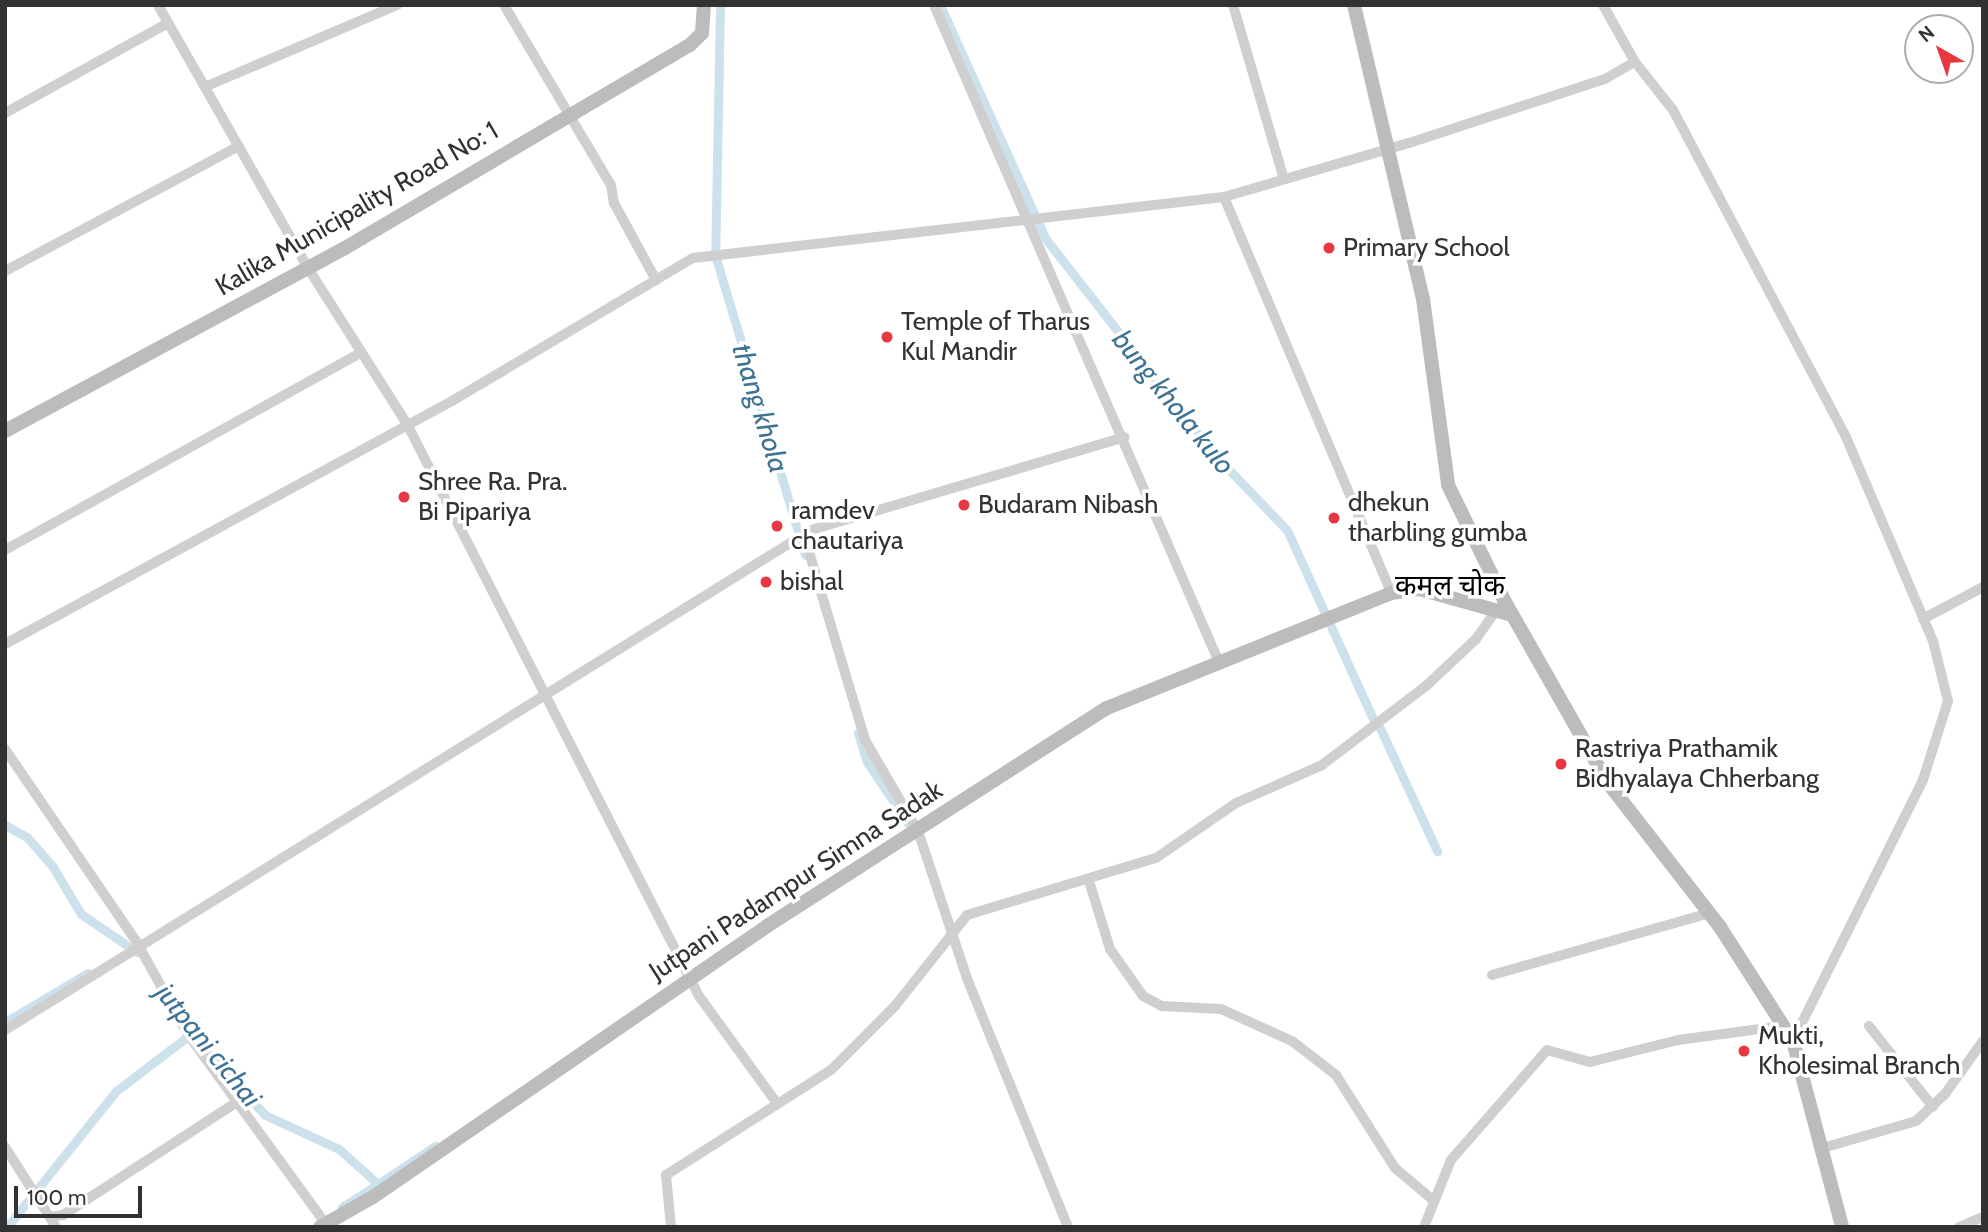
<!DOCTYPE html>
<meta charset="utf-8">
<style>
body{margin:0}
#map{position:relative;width:1988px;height:1232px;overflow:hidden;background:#fff;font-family:Cabin,"Noto Sans Devanagari",sans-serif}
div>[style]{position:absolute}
.canal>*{height:9px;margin:-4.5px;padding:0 4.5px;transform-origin:4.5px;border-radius:4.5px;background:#cde1ed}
.street>*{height:10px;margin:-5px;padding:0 5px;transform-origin:5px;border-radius:5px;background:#cfcfcf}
.secondary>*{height:14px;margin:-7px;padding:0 7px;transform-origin:7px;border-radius:7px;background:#bcbcbc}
.dots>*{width:19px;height:19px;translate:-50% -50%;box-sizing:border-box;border:4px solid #fff;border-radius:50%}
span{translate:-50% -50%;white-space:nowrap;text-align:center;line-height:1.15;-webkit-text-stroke:7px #fff;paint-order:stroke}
.street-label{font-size:26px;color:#323232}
.poi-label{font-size:26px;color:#323232}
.left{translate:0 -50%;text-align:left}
.water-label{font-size:28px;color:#3e7395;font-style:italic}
.neighbourhood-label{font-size:28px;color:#000}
.frame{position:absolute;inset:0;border:7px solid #323232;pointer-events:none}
.north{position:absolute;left:1904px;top:14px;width:70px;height:70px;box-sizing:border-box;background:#fff;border:2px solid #adadad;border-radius:50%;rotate:320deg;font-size:19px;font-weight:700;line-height:28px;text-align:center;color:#323232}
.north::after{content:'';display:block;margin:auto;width:24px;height:32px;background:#e63743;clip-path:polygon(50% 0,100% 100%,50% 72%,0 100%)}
.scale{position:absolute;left:14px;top:1186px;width:128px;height:32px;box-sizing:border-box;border:4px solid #323232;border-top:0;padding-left:9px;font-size:21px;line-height:24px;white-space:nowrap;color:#323232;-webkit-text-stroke:5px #fff;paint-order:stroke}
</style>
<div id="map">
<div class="canal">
<i style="left:720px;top:5px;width:250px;rotate:91.1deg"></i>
<i style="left:715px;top:255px;width:313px;rotate:73.3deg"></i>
<i style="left:940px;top:5px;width:256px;rotate:65.7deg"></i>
<i style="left:1045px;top:238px;width:274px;rotate:52deg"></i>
<i style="left:1214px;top:454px;width:105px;rotate:46.2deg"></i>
<i style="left:1287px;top:530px;width:208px;rotate:65.5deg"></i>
<i style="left:1380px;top:728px;width:136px;rotate:65.1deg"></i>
<i style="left:858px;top:733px;width:30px;rotate:73deg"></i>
<i style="left:867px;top:762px;width:77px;rotate:56.1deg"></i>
<i style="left:5px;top:825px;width:25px;rotate:29deg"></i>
<i style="left:27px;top:837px;width:40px;rotate:49deg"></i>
<i style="left:53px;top:867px;width:55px;rotate:59.2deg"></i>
<i style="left:81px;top:914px;width:68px;rotate:34.2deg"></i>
<i style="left:5px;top:1022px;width:96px;rotate:-30.6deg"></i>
<i style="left:205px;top:1050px;width:88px;rotate:47.3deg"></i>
<i style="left:265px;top:1115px;width:81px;rotate:24.7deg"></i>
<i style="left:339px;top:1149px;width:52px;rotate:41.9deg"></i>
<i style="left:378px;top:1184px;width:43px;rotate:147.4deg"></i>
<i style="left:378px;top:1184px;width:69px;rotate:-33.7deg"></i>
<i style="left:7px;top:1227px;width:174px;rotate:-51.3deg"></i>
<i style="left:116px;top:1091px;width:96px;rotate:-37.3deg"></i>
</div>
<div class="street">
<i style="left:158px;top:5px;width:303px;rotate:60.3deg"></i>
<i style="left:308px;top:268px;width:185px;rotate:57.6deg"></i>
<i style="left:407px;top:424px;width:642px;rotate:62.96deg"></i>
<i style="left:699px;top:996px;width:131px;rotate:54deg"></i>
<i style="left:504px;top:5px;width:209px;rotate:59.3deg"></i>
<i style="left:611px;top:185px;width:18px;rotate:81deg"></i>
<i style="left:614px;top:203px;width:88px;rotate:61.4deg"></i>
<i style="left:934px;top:5px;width:714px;rotate:66.56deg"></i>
<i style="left:1233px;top:5px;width:178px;rotate:73.7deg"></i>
<i style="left:1603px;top:5px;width:65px;rotate:60.7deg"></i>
<i style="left:1635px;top:62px;width:61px;rotate:51.6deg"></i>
<i style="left:1673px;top:110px;width:370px;rotate:62.1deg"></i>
<i style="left:1846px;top:437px;width:222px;rotate:66.9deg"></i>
<i style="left:1933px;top:641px;width:62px;rotate:76deg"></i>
<i style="left:1948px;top:701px;width:83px;rotate:107.6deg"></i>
<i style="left:1923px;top:780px;width:292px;rotate:116.5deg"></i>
<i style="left:207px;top:86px;width:207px;rotate:-23.1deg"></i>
<i style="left:5px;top:113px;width:186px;rotate:-28.9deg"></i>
<i style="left:1224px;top:197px;width:430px;rotate:67.1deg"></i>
<i style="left:5px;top:271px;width:265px;rotate:-28.1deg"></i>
<i style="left:804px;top:535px;width:214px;rotate:73.4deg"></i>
<i style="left:865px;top:740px;width:105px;rotate:59.8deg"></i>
<i style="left:918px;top:831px;width:158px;rotate:71.6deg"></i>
<i style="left:968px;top:981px;width:266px;rotate:67.9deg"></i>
<i style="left:5px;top:550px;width:408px;rotate:-29deg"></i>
<i style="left:1923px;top:619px;width:68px;rotate:-28.1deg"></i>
<i style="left:5px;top:644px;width:509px;rotate:-28.53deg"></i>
<i style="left:452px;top:401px;width:280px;rotate:-30.7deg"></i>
<i style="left:693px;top:258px;width:534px;rotate:-6.55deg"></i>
<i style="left:1224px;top:197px;width:193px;rotate:-16.3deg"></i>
<i style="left:1409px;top:143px;width:206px;rotate:-18.1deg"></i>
<i style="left:1605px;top:79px;width:34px;rotate:-30deg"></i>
<i style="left:5px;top:749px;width:232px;rotate:55.7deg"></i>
<i style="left:136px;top:941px;width:105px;rotate:61deg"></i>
<i style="left:187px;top:1033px;width:236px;rotate:54deg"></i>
<i style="left:1089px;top:881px;width:71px;rotate:72.8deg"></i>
<i style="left:1110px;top:949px;width:57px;rotate:54.9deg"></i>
<i style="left:1143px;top:996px;width:21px;rotate:28deg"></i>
<i style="left:1162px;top:1006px;width:59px;rotate:2.9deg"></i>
<i style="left:1221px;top:1009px;width:78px;rotate:24.3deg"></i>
<i style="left:1292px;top:1041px;width:56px;rotate:37.7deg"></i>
<i style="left:1336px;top:1075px;width:110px;rotate:57.6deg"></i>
<i style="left:1395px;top:1168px;width:50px;rotate:40.1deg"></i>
<i style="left:1492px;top:975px;width:226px;rotate:-15.9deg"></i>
<i style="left:1869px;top:1026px;width:103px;rotate:51.7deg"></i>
<i style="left:5px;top:1030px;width:948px;rotate:-31.81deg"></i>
<i style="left:811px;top:530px;width:327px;rotate:-16.5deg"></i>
<i style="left:5px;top:1147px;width:95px;rotate:57.5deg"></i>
<i style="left:1826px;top:1147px;width:94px;rotate:-16.1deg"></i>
<i style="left:1916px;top:1121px;width:40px;rotate:-43deg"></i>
<i style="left:1945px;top:1094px;width:65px;rotate:-54.4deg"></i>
<i style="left:50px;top:1217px;width:13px;rotate:-9deg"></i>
<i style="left:63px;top:1215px;width:207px;rotate:-33deg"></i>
<i style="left:671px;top:1227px;width:52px;rotate:-95.5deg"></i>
<i style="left:666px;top:1175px;width:196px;rotate:-32.5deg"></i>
<i style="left:831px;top:1070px;width:91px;rotate:-45deg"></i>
<i style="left:895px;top:1006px;width:116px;rotate:-51.6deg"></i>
<i style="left:967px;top:915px;width:197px;rotate:-16.8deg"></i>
<i style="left:1156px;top:858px;width:97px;rotate:-34.5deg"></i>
<i style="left:1236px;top:803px;width:94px;rotate:-23.8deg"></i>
<i style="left:1322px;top:765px;width:131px;rotate:-37.2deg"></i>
<i style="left:1426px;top:686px;width:69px;rotate:-43.2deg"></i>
<i style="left:1476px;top:639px;width:35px;rotate:-55deg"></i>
<i style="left:1424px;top:1227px;width:72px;rotate:-68.1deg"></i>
<i style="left:1451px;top:1160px;width:146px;rotate:-48.9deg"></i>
<i style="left:1547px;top:1050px;width:45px;rotate:15.6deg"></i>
<i style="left:1590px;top:1062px;width:91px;rotate:-14deg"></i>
<i style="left:1678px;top:1040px;width:104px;rotate:-7.7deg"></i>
<i style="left:1959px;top:1227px;width:26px;rotate:-23deg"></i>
</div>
<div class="secondary">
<i style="left:1354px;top:5px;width:302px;rotate:76.8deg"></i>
<i style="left:1423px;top:299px;width:188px;rotate:82.3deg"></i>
<i style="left:1448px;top:485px;width:128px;rotate:64deg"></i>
<i style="left:1504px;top:600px;width:210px;rotate:60.4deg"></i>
<i style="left:1608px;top:783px;width:182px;rotate:52.1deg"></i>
<i style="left:1720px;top:927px;width:135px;rotate:57.4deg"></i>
<i style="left:1793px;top:1041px;width:192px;rotate:75.2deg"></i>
<i style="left:5px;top:431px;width:386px;rotate:-28.3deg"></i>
<i style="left:345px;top:248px;width:400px;rotate:-30.5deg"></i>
<i style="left:690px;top:45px;width:17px;rotate:-45deg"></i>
<i style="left:702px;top:33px;width:28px;rotate:-86deg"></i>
<i style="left:320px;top:1227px;width:61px;rotate:-29.5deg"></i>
<i style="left:373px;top:1197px;width:478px;rotate:-34.5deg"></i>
<i style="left:767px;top:926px;width:404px;rotate:-32.7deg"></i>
<i style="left:1107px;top:708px;width:306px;rotate:-22deg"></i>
<i style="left:1391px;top:593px;width:28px;rotate:-8deg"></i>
<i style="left:1419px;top:589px;width:97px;rotate:15.6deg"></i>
</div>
<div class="dots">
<i style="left:1329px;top:248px;background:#e63743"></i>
<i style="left:887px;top:337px;background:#e63743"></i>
<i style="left:404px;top:497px;background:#e63743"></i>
<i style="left:964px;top:505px;background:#e63743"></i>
<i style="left:1334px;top:518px;background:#e63743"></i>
<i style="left:777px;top:526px;background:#e63743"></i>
<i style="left:766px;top:582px;background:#e63743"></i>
<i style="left:1561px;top:764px;background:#e63743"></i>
<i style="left:1744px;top:1051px;background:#e63743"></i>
</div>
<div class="street-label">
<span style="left:357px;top:209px;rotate:-30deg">Kalika Municipality Road No: 1</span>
<span style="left:796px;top:881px;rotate:-33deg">Jutpani Padampur Simna Sadak</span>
</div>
<div class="poi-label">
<span class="left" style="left:1343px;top:248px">Primary School</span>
<span class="left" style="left:901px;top:337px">Temple of Tharus<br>Kul Mandir</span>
<span class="left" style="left:418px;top:497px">Shree Ra. Pra.<br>Bi Pipariya</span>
<span class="left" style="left:1348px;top:518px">dhekun<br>tharbling gumba</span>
<span class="left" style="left:978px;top:505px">Budaram Nibash</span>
<span class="left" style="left:791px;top:526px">ramdev<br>chautariya</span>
<span class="left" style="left:780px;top:582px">bishal</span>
<span class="left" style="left:1575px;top:764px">Rastriya Prathamik<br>Bidhyalaya Chherbang</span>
<span class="left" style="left:1758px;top:1051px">Mukti,<br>Kholesimal Branch</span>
</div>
<div class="water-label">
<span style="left:1174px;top:402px;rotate:51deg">bung khola kulo</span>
<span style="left:761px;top:408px;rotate:73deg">thang khola</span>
<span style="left:209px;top:1045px;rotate:51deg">jutpani cichai</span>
</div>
<div class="neighbourhood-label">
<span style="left:1450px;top:585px">कमल चोक</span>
</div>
<div class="frame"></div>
<div class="north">N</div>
<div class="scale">100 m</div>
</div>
